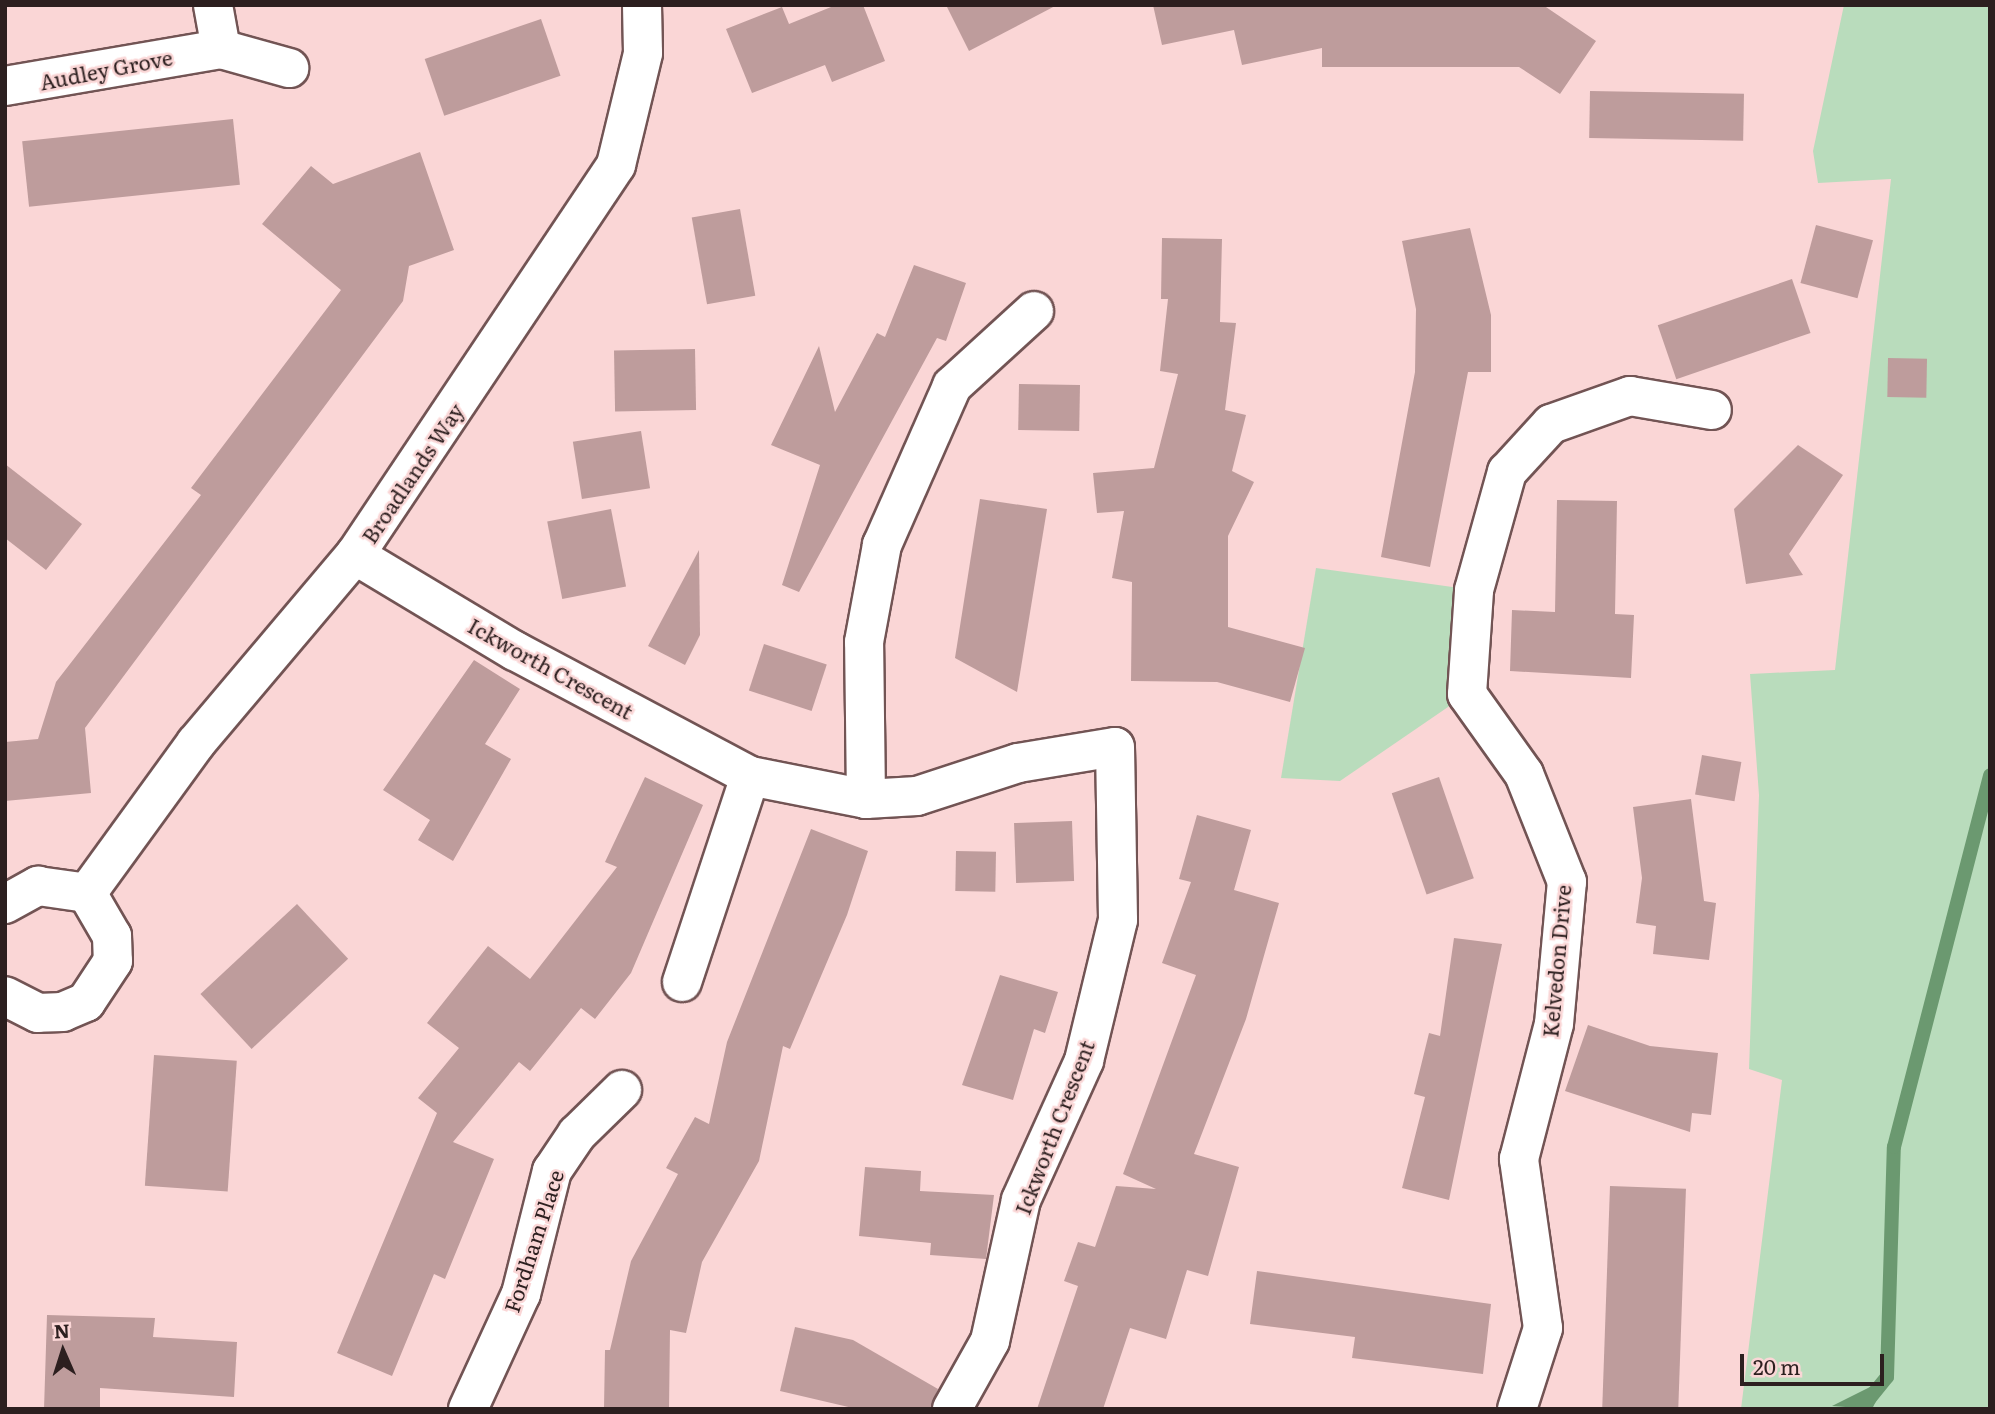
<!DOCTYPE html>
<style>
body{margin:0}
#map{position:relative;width:1995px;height:1414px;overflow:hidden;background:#fad6d6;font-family:Literata,serif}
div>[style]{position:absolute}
.green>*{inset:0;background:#b9dcbc}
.water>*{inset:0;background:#6b9970}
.stream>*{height:14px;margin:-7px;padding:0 7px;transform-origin:7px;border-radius:7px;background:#6b9970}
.building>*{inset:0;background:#be9c9c;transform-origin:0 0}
.roads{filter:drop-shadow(2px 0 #725454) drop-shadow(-2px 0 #725454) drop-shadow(0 2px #725454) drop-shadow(0 -2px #725454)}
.minor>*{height:38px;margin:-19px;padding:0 19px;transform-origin:19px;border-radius:19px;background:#fff}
span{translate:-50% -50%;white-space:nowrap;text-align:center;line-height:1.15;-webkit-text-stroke:5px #fad6d6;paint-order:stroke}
.street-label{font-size:21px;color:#2c1f1f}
.frame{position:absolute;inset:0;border:7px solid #2c1f1f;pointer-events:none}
.north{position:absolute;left:28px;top:1316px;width:70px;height:70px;-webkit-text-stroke:5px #fad6d6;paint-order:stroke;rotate:357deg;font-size:19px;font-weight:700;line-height:28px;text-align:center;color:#2c1f1f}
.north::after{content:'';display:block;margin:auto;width:24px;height:32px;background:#2c1f1f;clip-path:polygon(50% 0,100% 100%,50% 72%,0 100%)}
.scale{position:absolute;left:1740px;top:1354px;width:144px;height:32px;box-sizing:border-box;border:4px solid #2c1f1f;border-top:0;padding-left:9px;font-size:21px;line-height:24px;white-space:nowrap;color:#2c1f1f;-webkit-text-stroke:5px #fad6d6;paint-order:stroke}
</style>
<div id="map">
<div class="green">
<i style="clip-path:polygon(1844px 5px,1990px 5px,1990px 1409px,1741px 1409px,1782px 1080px,1749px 1069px,1759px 795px,1750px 674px,1835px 670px,1891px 179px,1818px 183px,1813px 151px)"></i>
<i style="clip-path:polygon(1316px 568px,1474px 590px,1467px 694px,1340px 781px,1281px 778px)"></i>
</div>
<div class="water">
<i style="clip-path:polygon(1888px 1378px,1872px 1409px,1832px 1406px)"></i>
</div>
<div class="stream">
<i style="left:1861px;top:1409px;width:41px;rotate:-50.9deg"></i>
<i style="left:1887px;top:1377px;width:230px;rotate:-88.3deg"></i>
<i style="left:1894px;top:1147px;width:384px;rotate:-75.5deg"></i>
</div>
<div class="building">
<i style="clip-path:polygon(836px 5px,863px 5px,885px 61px,832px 82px,825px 65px,752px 93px,726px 29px,782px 7px,789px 24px)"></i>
<i style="clip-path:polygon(946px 5px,1057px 5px,969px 51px)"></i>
<i style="clip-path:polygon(1153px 5px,1543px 5px,1596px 41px,1560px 94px,1519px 67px,1322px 67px,1322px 48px,1242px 65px,1234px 30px,1162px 45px)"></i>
<i style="left:541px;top:19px;width:60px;height:123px;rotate:71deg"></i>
<i style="left:1590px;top:91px;width:154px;height:47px;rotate:1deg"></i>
<i style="left:233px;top:119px;width:66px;height:212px;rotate:84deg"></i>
<i style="clip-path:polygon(420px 152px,454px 250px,409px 266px,403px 301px,85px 728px,91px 793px,5px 801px,5px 742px,38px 739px,56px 682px,201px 495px,191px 488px,341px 290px,262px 224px,311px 166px,333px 184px)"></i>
<i style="left:740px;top:209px;width:88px;height:49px;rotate:80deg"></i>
<i style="left:1816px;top:225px;width:59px;height:60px;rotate:15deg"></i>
<i style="clip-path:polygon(1470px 228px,1491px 315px,1491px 372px,1468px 372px,1430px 567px,1381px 557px,1415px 372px,1416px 309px,1402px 241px)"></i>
<i style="clip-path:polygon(1162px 238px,1222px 239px,1220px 322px,1236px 323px,1225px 410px,1246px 415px,1232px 471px,1254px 482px,1228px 536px,1228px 627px,1305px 648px,1290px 702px,1217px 682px,1131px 681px,1132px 582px,1112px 578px,1124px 511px,1097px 513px,1093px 473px,1154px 468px,1178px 374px,1160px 371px,1168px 299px,1161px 299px)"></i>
<i style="clip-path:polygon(914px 265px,966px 283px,946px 341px,937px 338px,799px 592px,782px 585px,820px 465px,771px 445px,819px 346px,835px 412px,877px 333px,885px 337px)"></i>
<i style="left:1792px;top:279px;width:57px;height:142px;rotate:71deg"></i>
<i style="left:695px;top:349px;width:61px;height:81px;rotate:89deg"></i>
<i style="left:1888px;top:358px;width:39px;height:39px;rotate:1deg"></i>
<i style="left:1019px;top:384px;width:61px;height:46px;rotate:1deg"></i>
<i style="left:641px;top:431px;width:58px;height:69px;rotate:81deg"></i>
<i style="clip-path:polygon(1798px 445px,1843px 475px,1789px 554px,1803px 575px,1746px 584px,1734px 509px)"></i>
<i style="clip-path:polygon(5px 464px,82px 524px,46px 570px,5px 538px)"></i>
<i style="clip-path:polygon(980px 499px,1047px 509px,1017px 692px,955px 658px)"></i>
<i style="clip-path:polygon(1557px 500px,1617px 501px,1615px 614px,1634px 615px,1631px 678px,1510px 671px,1512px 610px,1555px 612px)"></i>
<i style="left:611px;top:509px;width:79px;height:65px;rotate:79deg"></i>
<i style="clip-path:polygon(699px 550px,700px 635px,685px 665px,648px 646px)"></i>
<i style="left:764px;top:644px;width:66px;height:49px;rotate:18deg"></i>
<i style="clip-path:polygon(474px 660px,520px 689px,485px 744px,511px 759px,453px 861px,418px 840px,430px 820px,383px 790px)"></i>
<i style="left:1702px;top:755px;width:40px;height:40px;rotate:10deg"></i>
<i style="clip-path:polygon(645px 777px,703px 805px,631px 973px,595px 1019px,581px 1008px,530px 1071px,519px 1062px,453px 1142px,494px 1159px,445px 1279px,434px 1274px,392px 1376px,337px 1353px,437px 1113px,418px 1098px,459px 1048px,427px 1023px,488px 946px,530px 979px,617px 867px,605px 862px)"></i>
<i style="left:1439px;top:777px;width:107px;height:50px;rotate:71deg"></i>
<i style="clip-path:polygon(1691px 799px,1704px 901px,1716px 903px,1709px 960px,1653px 954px,1656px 926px,1636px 923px,1642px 878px,1633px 807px)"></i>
<i style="clip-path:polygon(1197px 815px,1251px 830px,1234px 890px,1279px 903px,1246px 1019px,1194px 1154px,1239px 1167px,1208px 1276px,1187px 1270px,1166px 1339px,1130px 1328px,1103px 1409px,1037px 1409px,1078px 1286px,1064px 1281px,1078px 1242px,1095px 1247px,1116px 1186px,1156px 1189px,1123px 1174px,1196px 975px,1162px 963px,1191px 882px,1179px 879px)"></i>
<i style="left:1072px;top:821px;width:60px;height:58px;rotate:88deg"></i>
<i style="clip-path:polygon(811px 829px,868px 851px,847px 915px,790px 1049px,783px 1046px,759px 1161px,702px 1262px,686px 1333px,670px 1330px,669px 1409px,604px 1408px,605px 1350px,610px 1350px,631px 1261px,678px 1174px,666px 1168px,695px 1117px,709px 1124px,727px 1042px)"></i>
<i style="left:956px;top:851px;width:40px;height:40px;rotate:1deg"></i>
<i style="left:297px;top:904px;width:75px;height:132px;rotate:47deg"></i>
<i style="clip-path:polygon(1454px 938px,1502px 944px,1449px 1200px,1402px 1188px,1425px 1097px,1414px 1094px,1429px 1033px,1440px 1036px)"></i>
<i style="clip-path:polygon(1000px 975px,1058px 992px,1045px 1033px,1034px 1029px,1013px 1100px,962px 1085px)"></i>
<i style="clip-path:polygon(1588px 1025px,1650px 1046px,1718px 1053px,1711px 1115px,1692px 1113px,1690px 1132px,1565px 1091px)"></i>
<i style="left:154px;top:1055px;width:83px;height:131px;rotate:4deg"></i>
<i style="clip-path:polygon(865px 1167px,921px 1171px,920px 1191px,994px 1195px,986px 1259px,930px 1255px,931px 1243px,859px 1236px)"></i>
<i style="left:1610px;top:1186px;width:76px;height:224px;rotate:2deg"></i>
<i style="clip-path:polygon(1257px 1271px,1491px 1304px,1483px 1374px,1352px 1358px,1355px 1337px,1250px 1324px)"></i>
<i style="clip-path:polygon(47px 1315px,155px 1318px,153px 1337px,237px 1342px,234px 1397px,100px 1388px,100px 1409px,44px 1409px)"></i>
<i style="clip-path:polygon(795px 1327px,853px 1340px,938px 1389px,930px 1409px,857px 1409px,780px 1391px)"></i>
</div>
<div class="roads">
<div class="minor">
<i style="left:213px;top:5px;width:45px;rotate:79.7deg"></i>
<i style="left:5px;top:86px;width:219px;rotate:-9.7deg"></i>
<i style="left:221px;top:49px;width:71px;rotate:15.6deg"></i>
<i style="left:355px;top:555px;width:187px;rotate:31deg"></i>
<i style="left:515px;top:651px;width:266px;rotate:28deg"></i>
<i style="left:750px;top:776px;width:118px;rotate:11.2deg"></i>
<i style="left:866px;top:799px;width:51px;rotate:-3.4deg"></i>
<i style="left:917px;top:796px;width:106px;rotate:-18.1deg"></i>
<i style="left:1018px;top:763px;width:98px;rotate:-9.4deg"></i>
<i style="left:1115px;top:747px;width:173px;rotate:89deg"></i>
<i style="left:1118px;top:920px;width:145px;rotate:103.6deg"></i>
<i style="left:1084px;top:1061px;width:153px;rotate:114.4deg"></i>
<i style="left:1021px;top:1200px;width:144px;rotate:102.4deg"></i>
<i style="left:990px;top:1341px;width:78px;rotate:119.2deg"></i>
<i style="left:866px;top:799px;width:157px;rotate:-90.7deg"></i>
<i style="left:864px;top:642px;width:99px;rotate:-79.5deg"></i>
<i style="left:882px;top:545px;width:174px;rotate:-66.2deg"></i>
<i style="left:952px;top:386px;width:111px;rotate:-42.4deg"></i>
<i style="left:87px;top:893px;width:185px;rotate:-54deg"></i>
<i style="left:196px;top:743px;width:246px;rotate:-49.8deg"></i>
<i style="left:355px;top:555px;width:469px;rotate:-56.2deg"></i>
<i style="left:616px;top:165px;width:115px;rotate:-76.4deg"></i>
<i style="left:643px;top:53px;width:48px;rotate:-91.2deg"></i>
<i style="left:5px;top:904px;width:38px;rotate:-29deg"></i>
<i style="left:38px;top:886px;width:49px;rotate:8.1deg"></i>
<i style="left:87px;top:893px;width:50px;rotate:59.8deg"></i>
<i style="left:112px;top:936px;width:25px;rotate:88deg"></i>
<i style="left:113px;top:961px;width:49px;rotate:123.4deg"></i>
<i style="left:86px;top:1002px;width:25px;rotate:157deg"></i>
<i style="left:63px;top:1012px;width:25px;rotate:178deg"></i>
<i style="left:38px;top:1013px;width:37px;rotate:-153deg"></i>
<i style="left:682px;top:982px;width:217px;rotate:-71.7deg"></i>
<i style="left:468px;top:1409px;width:127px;rotate:-65.3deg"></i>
<i style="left:521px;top:1294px;width:127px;rotate:-75.9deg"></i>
<i style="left:552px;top:1171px;width:45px;rotate:-56deg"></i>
<i style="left:577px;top:1134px;width:63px;rotate:-44.4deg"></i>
<i style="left:1517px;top:1409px;width:85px;rotate:-72.2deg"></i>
<i style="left:1543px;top:1328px;width:171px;rotate:-98.1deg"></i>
<i style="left:1519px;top:1159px;width:139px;rotate:-75.5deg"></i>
<i style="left:1554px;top:1024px;width:143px;rotate:-84.8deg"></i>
<i style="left:1567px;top:882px;width:116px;rotate:-111.7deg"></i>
<i style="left:1524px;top:774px;width:98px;rotate:-125.5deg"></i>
<i style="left:1467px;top:694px;width:104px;rotate:-86.1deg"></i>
<i style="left:1474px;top:590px;width:123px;rotate:-74.4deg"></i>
<i style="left:1507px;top:472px;width:65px;rotate:-47.5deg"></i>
<i style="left:1551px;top:424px;width:84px;rotate:-19.5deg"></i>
<i style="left:1630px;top:396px;width:83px;rotate:9.7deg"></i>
</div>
</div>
<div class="street-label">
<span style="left:106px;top:69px;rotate:-11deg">Audley Grove</span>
<span style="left:412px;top:473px;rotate:-56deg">Broadlands Way</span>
<span style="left:551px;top:668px;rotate:29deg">Ickworth Crescent</span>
<span style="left:1556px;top:961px;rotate:-85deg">Kelvedon Drive</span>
<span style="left:1054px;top:1127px;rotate:-69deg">Ickworth Crescent</span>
<span style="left:533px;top:1241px;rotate:-72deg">Fordham Place</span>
</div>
<div class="frame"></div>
<div class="north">N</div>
<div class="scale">20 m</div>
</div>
